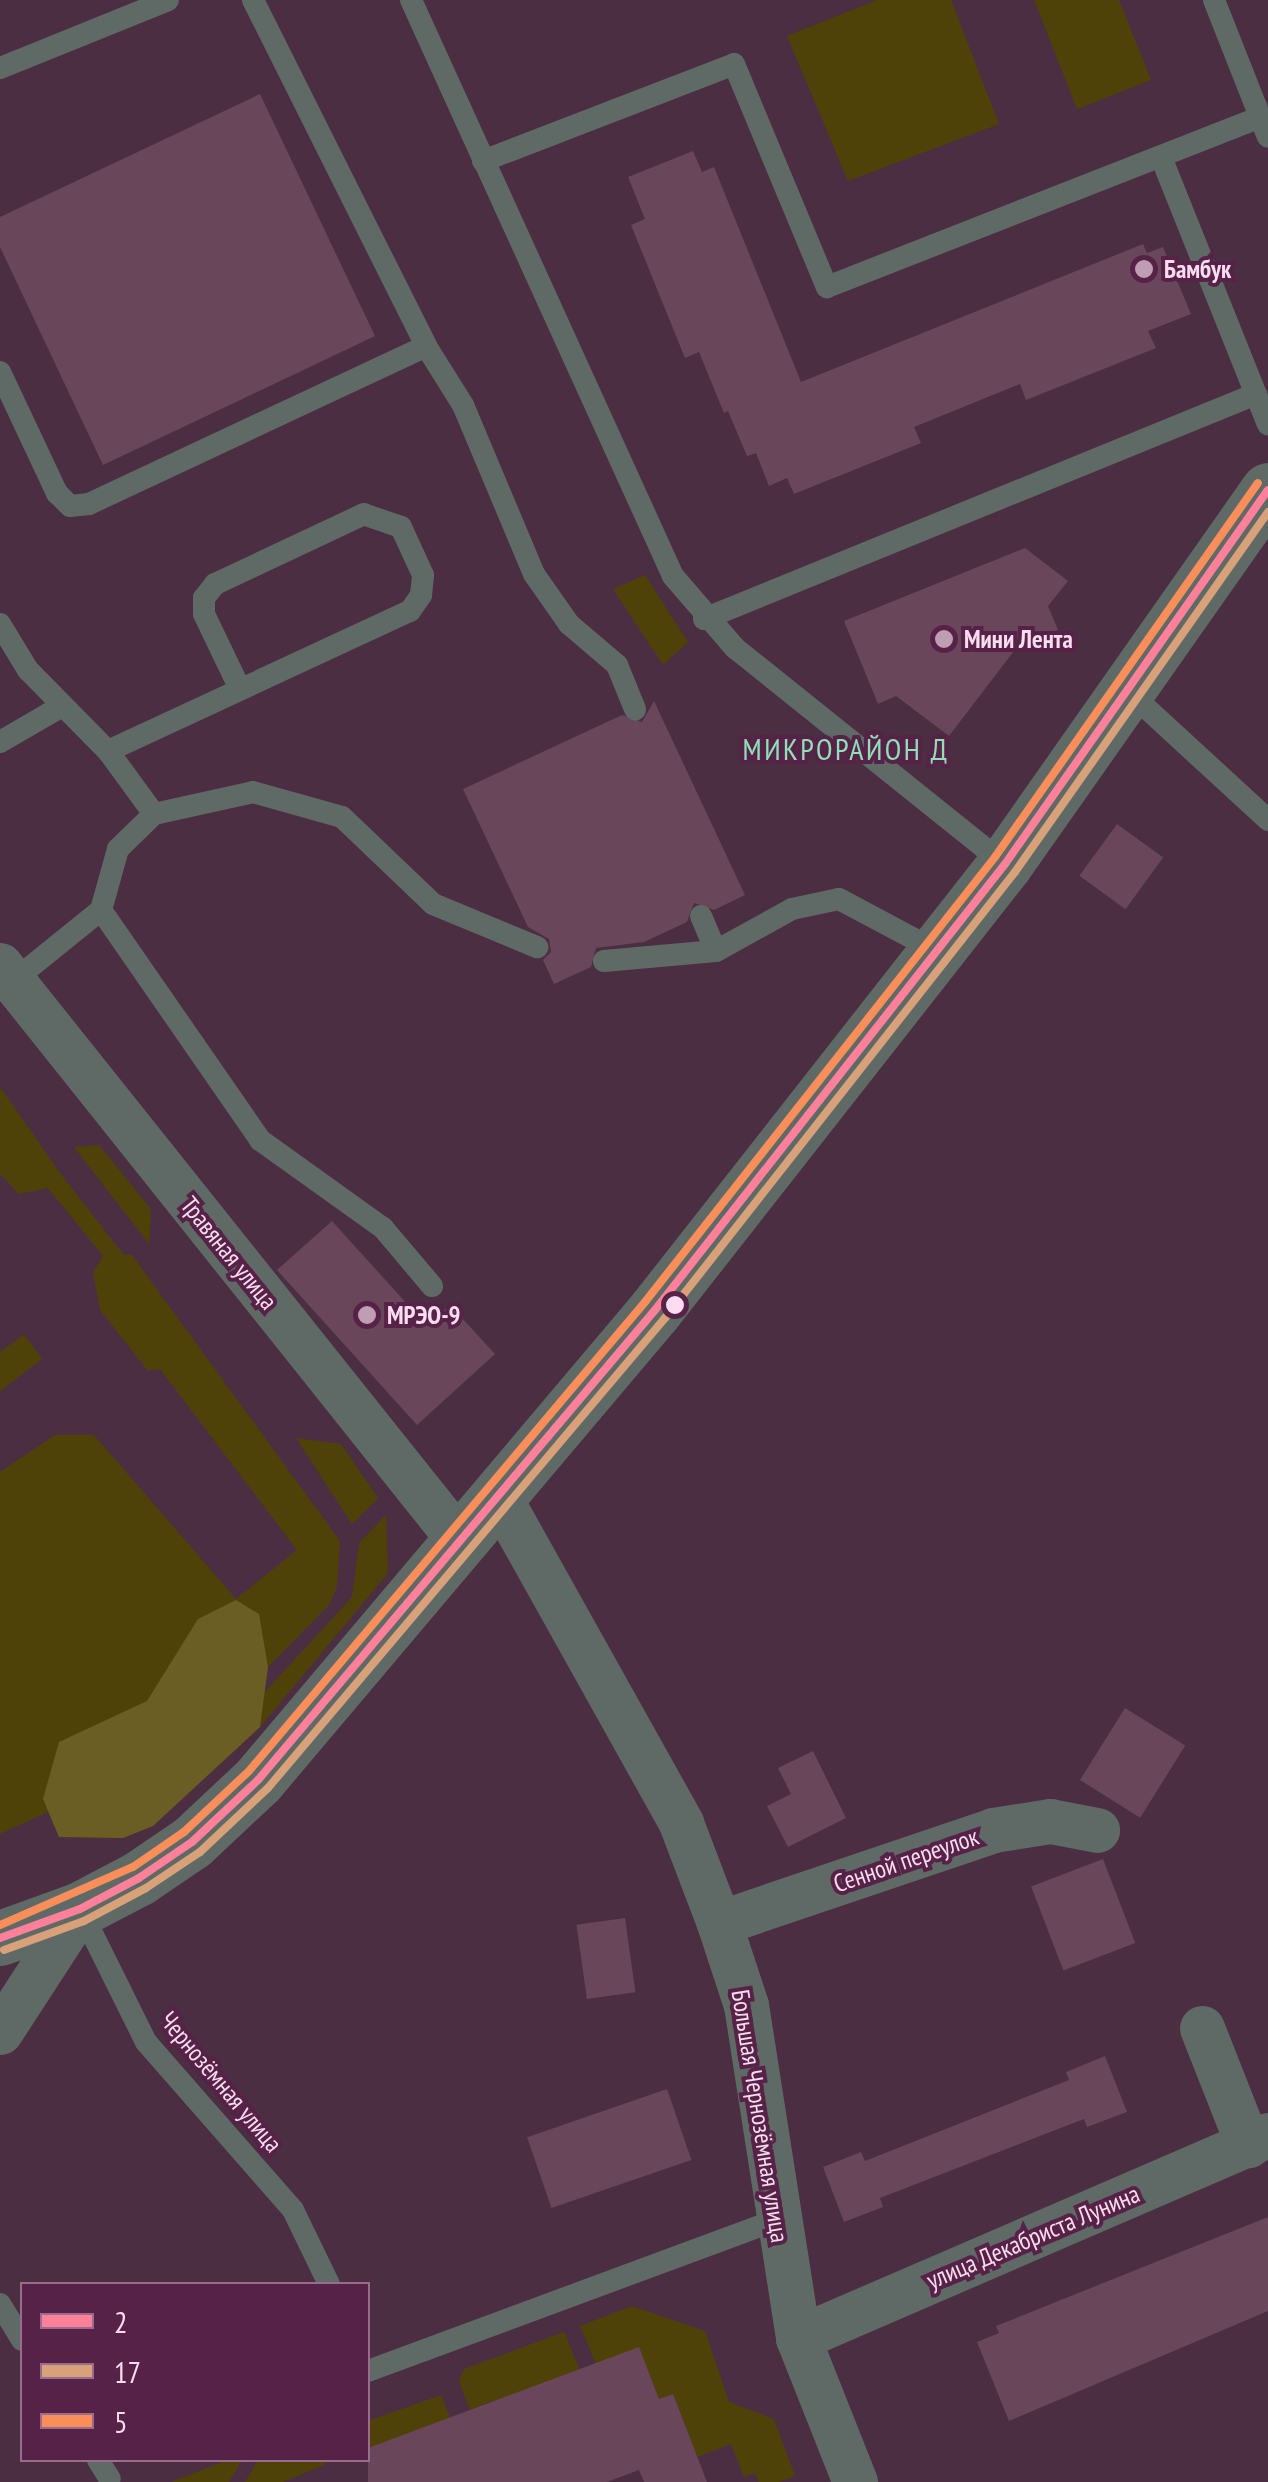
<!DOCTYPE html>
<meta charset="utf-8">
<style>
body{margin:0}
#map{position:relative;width:1268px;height:2482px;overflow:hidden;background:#4b2e42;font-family:"PT Sans Narrow",sans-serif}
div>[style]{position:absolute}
.green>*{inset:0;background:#4e4209}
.forest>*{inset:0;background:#6b5e24}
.building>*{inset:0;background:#69465a;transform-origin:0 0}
.service>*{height:22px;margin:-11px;padding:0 11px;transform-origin:11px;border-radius:11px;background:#5f6a66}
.minor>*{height:45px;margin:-22.5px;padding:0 22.5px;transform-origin:22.5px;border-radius:22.5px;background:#5f6a66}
.tertiary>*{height:55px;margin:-27.5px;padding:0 27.5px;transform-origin:27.5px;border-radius:27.5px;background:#5f6a66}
.bus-1>*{height:8px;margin:-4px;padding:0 4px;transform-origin:4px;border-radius:4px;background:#ff8098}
.bus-2>*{height:8px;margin:-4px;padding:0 4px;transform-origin:4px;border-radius:4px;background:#d9a179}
.bus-3>*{height:8px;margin:-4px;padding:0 4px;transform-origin:4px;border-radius:4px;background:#fa8e5a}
.dots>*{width:28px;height:28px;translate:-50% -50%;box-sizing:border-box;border:5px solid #572247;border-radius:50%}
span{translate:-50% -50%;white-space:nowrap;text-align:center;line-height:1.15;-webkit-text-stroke:8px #572247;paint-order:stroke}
.poi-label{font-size:25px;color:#fddbf0;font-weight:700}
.left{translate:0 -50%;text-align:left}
.street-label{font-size:25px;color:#fddbf0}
.quarter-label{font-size:30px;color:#8fe0b6;letter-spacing:2.5px}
.legend{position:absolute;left:20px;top:2282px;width:350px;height:180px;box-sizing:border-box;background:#572247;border:2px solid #996c8b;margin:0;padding:12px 18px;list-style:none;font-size:30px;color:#fddbf0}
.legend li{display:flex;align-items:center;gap:20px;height:50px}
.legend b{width:50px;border:2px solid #996c8b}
</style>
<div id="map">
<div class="green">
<i style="clip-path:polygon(877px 0,951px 0,999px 124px,848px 181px,787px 36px)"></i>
<i style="clip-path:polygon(1034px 0,1119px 0,1151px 80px,1077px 109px)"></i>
<i style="clip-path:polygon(645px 575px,688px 642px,663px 665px,613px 589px)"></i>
<i style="clip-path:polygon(0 1087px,63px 1177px,124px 1255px,132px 1255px,340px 1541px,337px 1587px,329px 1605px,268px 1667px,191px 1725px,61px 1806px,0 1834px,0 1472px,55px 1435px,94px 1435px,236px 1599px,297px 1550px,160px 1369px,148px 1371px,100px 1310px,93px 1272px,103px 1256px,48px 1188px,19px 1194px,0 1174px)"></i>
<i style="clip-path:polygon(99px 1145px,151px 1209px,149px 1244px,74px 1147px)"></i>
<i style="clip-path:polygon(24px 1334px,42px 1359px,0 1391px,0 1352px)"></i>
<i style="clip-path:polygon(296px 1438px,341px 1444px,378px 1498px,352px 1524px)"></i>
<i style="clip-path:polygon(386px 1515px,388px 1573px,260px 1727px,153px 1826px,123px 1838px,59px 1837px,200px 1747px,263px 1694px,352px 1597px,359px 1543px)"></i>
<i style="clip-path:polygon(632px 2306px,705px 2331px,729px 2402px,774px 2419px,795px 2476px,779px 2482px,759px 2482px,755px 2473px,744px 2477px,731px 2444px,697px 2457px,673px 2394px,659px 2399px,639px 2348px,596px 2364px,580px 2326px)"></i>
<i style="clip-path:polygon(564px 2332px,580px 2370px,499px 2407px,495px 2400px,470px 2410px,459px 2381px,464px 2369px)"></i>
<i style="clip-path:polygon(441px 2395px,450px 2417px,380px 2464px,373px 2446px,368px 2447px,368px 2421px)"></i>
<i style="clip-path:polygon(227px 2460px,242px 2460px,229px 2482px,171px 2482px)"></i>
<i style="clip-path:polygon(258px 2460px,324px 2460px,326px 2464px,283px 2482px,245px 2482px)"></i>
</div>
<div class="forest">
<i style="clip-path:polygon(236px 1600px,259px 1614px,268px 1667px,260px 1727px,153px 1826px,123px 1838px,59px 1837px,43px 1799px,59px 1742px,147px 1701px,198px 1619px)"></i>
</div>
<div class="building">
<i style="clip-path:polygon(260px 94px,375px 336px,103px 465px,0 247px,0 217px)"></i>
<i style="clip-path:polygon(693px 151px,702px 172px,714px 167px,801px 382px,1143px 244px,1147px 253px,1163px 247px,1191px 314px,1148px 331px,1156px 348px,1026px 400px,1020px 384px,914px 427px,921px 443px,794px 494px,787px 478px,769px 486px,756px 453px,747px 456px,728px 411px,724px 413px,699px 352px,685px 358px,631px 225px,645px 219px,628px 177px)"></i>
<i style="clip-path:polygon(1025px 548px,1068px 581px,1048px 606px,1058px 630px,1017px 647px,949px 736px,896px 696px,878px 704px,844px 621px)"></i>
<i style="clip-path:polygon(654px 701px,745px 895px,714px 910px,694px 903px,687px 922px,644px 942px,596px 948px,591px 967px,554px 984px,543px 960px,551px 952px,549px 939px,528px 927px,463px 789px,622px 715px,642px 722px)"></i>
<i style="left:1117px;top:824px;width:57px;height:64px;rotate:36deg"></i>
<i style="clip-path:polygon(332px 1221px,427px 1326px,450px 1305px,495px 1354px,417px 1425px,277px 1270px)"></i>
<i style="left:1125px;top:1708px;width:71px;height:85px;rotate:32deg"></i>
<i style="clip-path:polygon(813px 1751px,846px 1818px,788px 1847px,767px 1806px,791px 1794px,778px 1768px)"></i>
<i style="left:1103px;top:1859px;width:90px;height:77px;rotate:69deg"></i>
<i style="left:625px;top:1918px;width:75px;height:49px;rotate:82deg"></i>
<i style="clip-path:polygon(1105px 2056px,1127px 2112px,1087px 2127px,1084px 2119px,880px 2198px,883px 2207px,844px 2222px,823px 2167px,861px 2152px,865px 2161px,1069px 2080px,1066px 2072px)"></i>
<i style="left:667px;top:2089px;width:75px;height:148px;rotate:71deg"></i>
<i style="clip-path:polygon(1268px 2217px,1268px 2311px,1009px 2421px,977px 2342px,999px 2333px,996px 2326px)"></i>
<i style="clip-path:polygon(639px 2347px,659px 2399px,673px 2394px,707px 2482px,644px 2482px,639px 2470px,607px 2482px,368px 2482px,368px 2448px)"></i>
</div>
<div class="service">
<i style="left:253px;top:0;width:387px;rotate:63.4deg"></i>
<i style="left:426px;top:346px;width:70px;rotate:57.9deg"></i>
<i style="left:463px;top:405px;width:183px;rotate:67.2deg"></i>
<i style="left:534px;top:574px;width:61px;rotate:55deg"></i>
<i style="left:569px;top:624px;width:63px;rotate:40.5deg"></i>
<i style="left:617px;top:665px;width:48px;rotate:67.8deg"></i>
<i style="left:411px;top:0;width:633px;rotate:65.54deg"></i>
<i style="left:673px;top:576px;width:95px;rotate:49.3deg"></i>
<i style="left:735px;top:648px;width:346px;rotate:38.7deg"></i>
<i style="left:1214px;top:0;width:147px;rotate:68.5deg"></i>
<i style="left:0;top:68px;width:181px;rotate:-22deg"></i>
<i style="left:1161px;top:157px;width:288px;rotate:68.2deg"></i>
<i style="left:483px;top:161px;width:269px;rotate:-21.1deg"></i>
<i style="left:734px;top:64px;width:242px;rotate:67.4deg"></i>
<i style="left:827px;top:287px;width:465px;rotate:-21.4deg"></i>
<i style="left:0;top:372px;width:134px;rotate:64.8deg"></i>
<i style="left:57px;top:493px;width:18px;rotate:45deg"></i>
<i style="left:70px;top:506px;width:19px;rotate:-6deg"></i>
<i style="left:89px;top:504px;width:372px;rotate:-25.1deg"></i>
<i style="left:704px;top:619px;width:596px;rotate:-22.18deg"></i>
<i style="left:0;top:624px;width:54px;rotate:58.7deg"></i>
<i style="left:28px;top:670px;width:114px;rotate:45.4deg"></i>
<i style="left:108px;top:751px;width:78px;rotate:53.9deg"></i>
<i style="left:1130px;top:693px;width:188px;rotate:42.6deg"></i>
<i style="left:0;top:742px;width:72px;rotate:-30.1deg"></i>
<i style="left:108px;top:751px;width:333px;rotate:-24.9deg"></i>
<i style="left:410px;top:611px;width:19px;rotate:-55deg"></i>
<i style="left:421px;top:595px;width:20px;rotate:-84deg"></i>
<i style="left:423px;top:575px;width:53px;rotate:-114.6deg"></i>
<i style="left:401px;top:527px;width:39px;rotate:-161deg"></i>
<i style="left:364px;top:514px;width:165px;rotate:154.8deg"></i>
<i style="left:215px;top:584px;width:18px;rotate:128deg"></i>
<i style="left:204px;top:598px;width:16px;rotate:90deg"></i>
<i style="left:204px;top:614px;width:83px;rotate:64.4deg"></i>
<i style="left:101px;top:910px;width:280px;rotate:55.3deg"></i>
<i style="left:260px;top:1140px;width:151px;rotate:35.6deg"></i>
<i style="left:383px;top:1228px;width:76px;rotate:49.8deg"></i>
<i style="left:701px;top:916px;width:38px;rotate:67deg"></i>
<i style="left:604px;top:961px;width:112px;rotate:-5.1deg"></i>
<i style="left:716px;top:951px;width:87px;rotate:-28.9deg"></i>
<i style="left:792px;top:909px;width:48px;rotate:-12deg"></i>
<i style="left:839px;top:899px;width:111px;rotate:28deg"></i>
<i style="left:13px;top:981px;width:113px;rotate:-38.9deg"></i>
<i style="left:101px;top:910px;width:63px;rotate:-74.4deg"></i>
<i style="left:118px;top:849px;width:50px;rotate:-44.2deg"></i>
<i style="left:154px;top:814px;width:101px;rotate:-12.5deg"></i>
<i style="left:253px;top:792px;width:92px;rotate:15.7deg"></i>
<i style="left:342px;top:817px;width:126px;rotate:43.7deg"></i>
<i style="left:433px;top:904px;width:113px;rotate:22.5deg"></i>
<i style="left:80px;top:1909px;width:148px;rotate:63.6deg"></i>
<i style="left:146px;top:2042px;width:223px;rotate:48.8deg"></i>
<i style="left:293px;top:2210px;width:82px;rotate:64.1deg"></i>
<i style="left:0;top:2304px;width:42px;rotate:58.6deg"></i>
<i style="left:368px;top:2371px;width:437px;rotate:-20.3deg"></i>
<i style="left:98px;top:2460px;width:22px;rotate:58deg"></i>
</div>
<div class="minor">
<i style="left:0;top:965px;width:736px;rotate:51.4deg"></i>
<i style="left:498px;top:1495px;width:376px;rotate:60.8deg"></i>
<i style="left:681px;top:1823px;width:107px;rotate:69.2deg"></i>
<i style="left:719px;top:1923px;width:86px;rotate:71.8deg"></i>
<i style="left:746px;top:2005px;width:337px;rotate:81.1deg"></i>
<i style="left:798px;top:2338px;width:155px;rotate:68.4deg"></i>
<i style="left:719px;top:1923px;width:289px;rotate:-18.7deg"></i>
<i style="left:993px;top:1830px;width:58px;rotate:-9deg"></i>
<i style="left:1050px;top:1821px;width:48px;rotate:10.8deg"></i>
<i style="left:1202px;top:2028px;width:126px;rotate:68.5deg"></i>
<i style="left:0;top:2032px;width:147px;rotate:-57deg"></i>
<i style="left:798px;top:2338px;width:512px;rotate:-23.36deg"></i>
</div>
<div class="tertiary">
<i style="left:0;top:1938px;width:85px;rotate:-19.9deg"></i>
<i style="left:80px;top:1909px;width:67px;rotate:-27.7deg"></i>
<i style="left:139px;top:1878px;width:64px;rotate:-34.2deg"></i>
<i style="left:192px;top:1842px;width:91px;rotate:-43.2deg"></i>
<i style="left:258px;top:1780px;width:615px;rotate:-49.81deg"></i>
<i style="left:655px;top:1310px;width:567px;rotate:-51.88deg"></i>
<i style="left:1005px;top:864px;width:457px;rotate:-54.9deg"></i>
</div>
<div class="bus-1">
<i style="left:0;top:1938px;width:85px;rotate:-19.9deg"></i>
<i style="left:80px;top:1909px;width:67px;rotate:-27.7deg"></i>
<i style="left:139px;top:1878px;width:64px;rotate:-34.2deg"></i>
<i style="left:192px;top:1842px;width:91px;rotate:-43.2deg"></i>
<i style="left:258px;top:1780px;width:615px;rotate:-49.81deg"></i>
<i style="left:655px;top:1310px;width:567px;rotate:-51.88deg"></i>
<i style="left:1005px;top:864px;width:457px;rotate:-54.9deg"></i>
</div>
<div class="bus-2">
<i style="left:4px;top:1950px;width:85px;rotate:-19.9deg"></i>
<i style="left:84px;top:1921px;width:70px;rotate:-28deg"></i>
<i style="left:146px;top:1888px;width:65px;rotate:-33.7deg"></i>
<i style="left:200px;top:1852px;width:93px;rotate:-43.3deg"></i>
<i style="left:268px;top:1788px;width:615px;rotate:-49.81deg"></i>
<i style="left:665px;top:1318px;width:567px;rotate:-51.88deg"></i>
<i style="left:1015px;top:872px;width:440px;rotate:-54.9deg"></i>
</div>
<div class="bus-3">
<i style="left:0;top:1925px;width:145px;rotate:-23.6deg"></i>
<i style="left:133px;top:1867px;width:62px;rotate:-34.5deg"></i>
<i style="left:184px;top:1832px;width:89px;rotate:-43.2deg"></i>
<i style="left:249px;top:1771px;width:614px;rotate:-49.82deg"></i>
<i style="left:645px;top:1302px;width:566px;rotate:-51.81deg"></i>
<i style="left:995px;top:857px;width:457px;rotate:-54.9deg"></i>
</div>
<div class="dots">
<i style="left:1144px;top:269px;background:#bf9eb3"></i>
<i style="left:944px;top:639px;background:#bf9eb3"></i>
<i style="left:675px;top:1305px;background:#fddbf0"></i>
<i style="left:367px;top:1315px;background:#bf9eb3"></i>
</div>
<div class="poi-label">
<span class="left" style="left:1164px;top:269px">Бамбук</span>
<span class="left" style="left:964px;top:639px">Мини Лента</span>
<span class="left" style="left:387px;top:1315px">МРЭО-9</span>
</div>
<div class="street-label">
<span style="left:229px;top:1253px;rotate:51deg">Травяная улица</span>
<span style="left:906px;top:1860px;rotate:-19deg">Сенной переулок</span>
<span style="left:221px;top:2082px;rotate:50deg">Чернозёмная улица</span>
<span style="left:760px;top:2116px;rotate:81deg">Большая Чернозёмная улица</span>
<span style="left:1033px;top:2237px;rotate:-23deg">улица Декабриста Лунина</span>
</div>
<div class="quarter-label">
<span style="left:846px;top:749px">МИКРОРАЙОН Д</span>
</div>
<ul class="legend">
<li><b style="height:12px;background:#ff8098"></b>2</li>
<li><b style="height:12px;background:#d9a179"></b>17</li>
<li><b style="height:12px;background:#fa8e5a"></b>5</li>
</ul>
</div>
